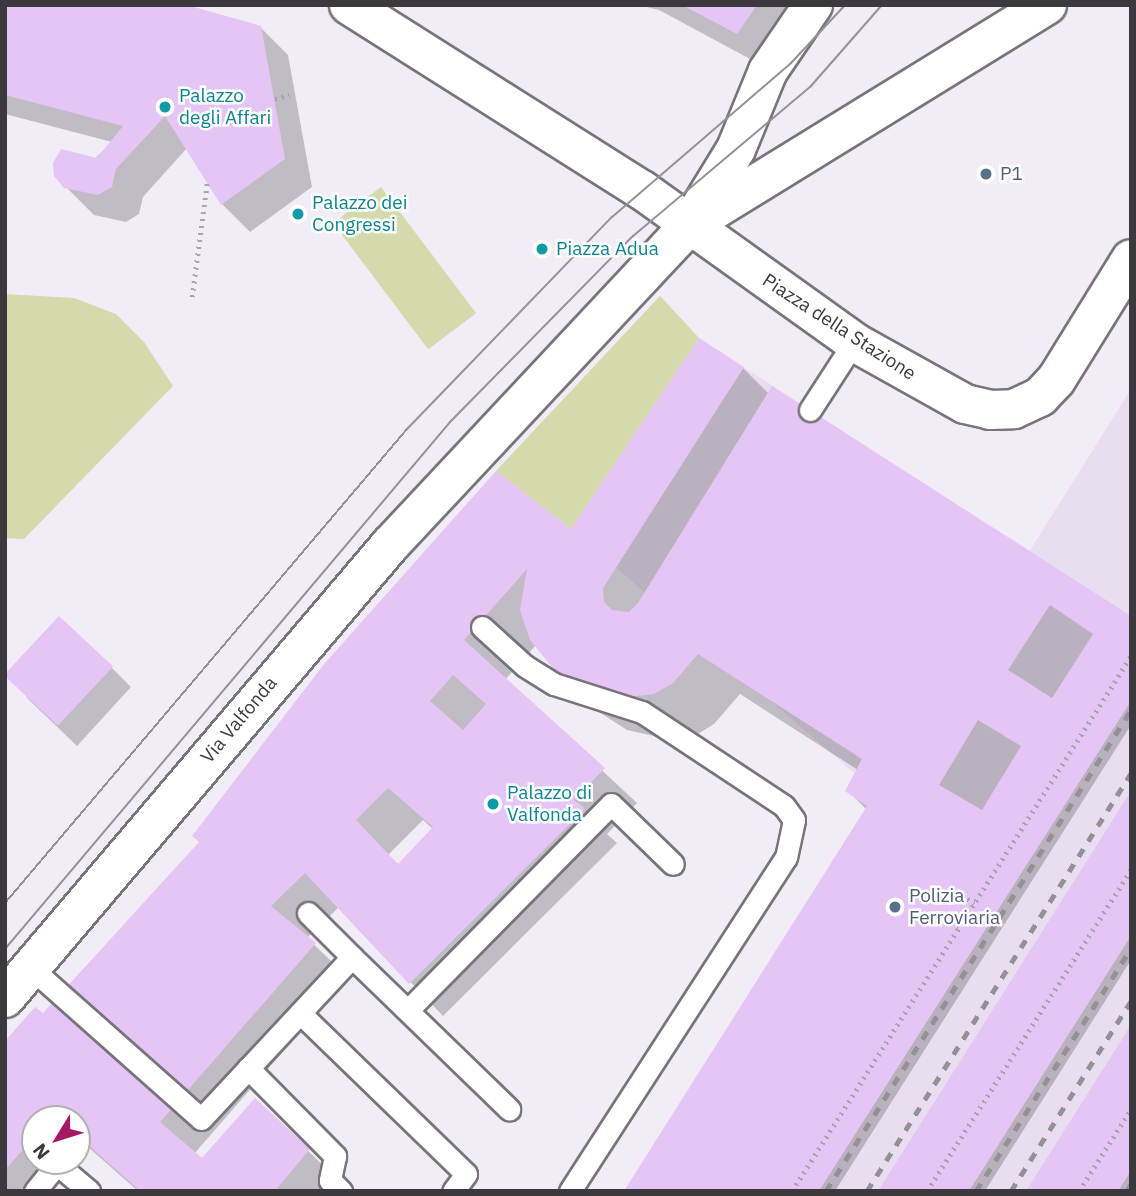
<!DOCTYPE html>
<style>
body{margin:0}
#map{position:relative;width:1136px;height:1196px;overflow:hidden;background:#f2ecf6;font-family:"IBM Plex Sans",sans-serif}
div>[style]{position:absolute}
.built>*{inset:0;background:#e9deef}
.green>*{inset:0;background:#d5daac;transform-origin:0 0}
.shadow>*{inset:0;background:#0003}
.building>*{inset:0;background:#e4c5f5;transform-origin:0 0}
.path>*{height:4.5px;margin-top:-2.25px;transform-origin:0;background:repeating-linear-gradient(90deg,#a9a4ac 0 2px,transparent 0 7px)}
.roads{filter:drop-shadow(2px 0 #79737c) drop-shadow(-2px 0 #79737c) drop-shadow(0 2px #79737c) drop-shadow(0 -2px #79737c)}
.service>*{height:21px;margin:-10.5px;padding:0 10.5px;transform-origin:10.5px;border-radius:10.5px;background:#fff}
.minor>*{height:38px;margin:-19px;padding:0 19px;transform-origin:19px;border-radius:19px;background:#fff}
.tram>*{height:2px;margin:-1px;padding:0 1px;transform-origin:1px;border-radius:1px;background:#949097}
.rail>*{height:5px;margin-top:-2.5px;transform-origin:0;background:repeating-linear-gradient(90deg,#949097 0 9px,transparent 0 18px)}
.dots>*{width:19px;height:19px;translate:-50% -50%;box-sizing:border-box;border:4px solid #fff;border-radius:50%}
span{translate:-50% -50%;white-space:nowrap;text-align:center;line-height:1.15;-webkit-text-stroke:5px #fff;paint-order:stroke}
.culture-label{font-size:19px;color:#0d838f}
.left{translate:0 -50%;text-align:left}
.service-label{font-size:19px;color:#4e5e75}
.street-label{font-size:19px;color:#3b393d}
.frame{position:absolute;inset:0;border:7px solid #3b393d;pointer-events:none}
.north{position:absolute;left:21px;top:1105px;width:70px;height:70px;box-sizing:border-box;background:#fff;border:2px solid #b1b0b1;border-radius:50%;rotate:232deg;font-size:19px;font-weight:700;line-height:28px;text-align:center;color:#3b393d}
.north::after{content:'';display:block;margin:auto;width:24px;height:32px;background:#a41b64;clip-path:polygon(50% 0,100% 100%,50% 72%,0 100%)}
</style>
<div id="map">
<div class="built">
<i style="clip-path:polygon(660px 296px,699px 338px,1029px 552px,1131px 389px,1131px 1191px,631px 1191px,888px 802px,571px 529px,496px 471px)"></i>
</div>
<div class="green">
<i style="left:381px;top:187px;width:158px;height:60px;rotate:53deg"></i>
<i style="clip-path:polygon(5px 294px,74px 298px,116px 314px,144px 342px,173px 386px,24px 539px,5px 538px)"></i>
<i style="clip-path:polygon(660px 296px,699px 338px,571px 529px,496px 471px)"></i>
</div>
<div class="shadow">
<i style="clip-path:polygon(5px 5px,260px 27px,288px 55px,312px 187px,250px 232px,222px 204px,187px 148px,143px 197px,139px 214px,126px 222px,94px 215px,66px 187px,112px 142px,5px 114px)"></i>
<i style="clip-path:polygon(638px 5px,826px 5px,778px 74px,659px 10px)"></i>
<i style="clip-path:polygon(evenodd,743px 368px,769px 394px,1131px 618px,1131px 725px,835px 1191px,626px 1191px,867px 810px,847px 790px,858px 770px,740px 694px,714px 724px,696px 735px,663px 738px,627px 730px,599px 712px,536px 645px,505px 680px,637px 803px,607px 834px,617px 843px,443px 1016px,339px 907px,307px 938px,348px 977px,194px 1154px,202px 1160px,255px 1101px,343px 1184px,337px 1191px,138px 1191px,88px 1147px,77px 1160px,77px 1119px,35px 1119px,35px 1161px,76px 1161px,50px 1191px,5px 1191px,5px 1044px,43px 1015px,201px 843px,194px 836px,572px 532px,743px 368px,423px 820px,433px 829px,399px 865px,388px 855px,423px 820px)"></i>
<i style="clip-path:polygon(112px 668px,131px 687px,77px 746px,26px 697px)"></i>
<i style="clip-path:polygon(1131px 795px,1131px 960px,985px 1191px,880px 1191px)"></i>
<i style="clip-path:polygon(1131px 1028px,1131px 1191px,1028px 1191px)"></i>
</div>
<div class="building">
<i style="clip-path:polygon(5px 5px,187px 5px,261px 26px,285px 159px,221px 205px,165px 116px,116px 169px,112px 187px,98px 195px,64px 188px,54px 176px,53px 163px,61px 149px,97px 158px,123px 126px,5px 95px)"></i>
<i style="clip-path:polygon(682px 5px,757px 5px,737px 34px)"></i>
<i style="clip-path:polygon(evenodd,699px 338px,744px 367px,603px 588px,604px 602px,612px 610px,629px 612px,638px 603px,772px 386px,1131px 616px,1131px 701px,819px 1191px,624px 1191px,867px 806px,845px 791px,862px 759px,698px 654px,673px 683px,654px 694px,621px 698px,584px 689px,556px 672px,530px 640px,520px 610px,527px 569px,464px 640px,605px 768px,574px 800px,585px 809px,409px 984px,305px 873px,271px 906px,316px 943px,160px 1122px,202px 1158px,255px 1098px,310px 1149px,275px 1191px,140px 1191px,77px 1135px,77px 1119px,54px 1115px,35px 1119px,35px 1136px,5px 1170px,5px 1041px,35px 1007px,43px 1013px,199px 842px,192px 836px,325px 663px,496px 471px,571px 529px,699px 338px,1050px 605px,1093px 634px,1052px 698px,1008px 670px,1050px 605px,699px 338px,453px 675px,486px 704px,463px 730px,430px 701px,453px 675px,699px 338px,978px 720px,1021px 746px,982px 810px,939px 785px,978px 720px,699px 338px,388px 788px,433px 827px,398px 864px,356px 820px,388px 788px)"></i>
<i style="left:59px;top:616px;width:74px;height:81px;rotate:43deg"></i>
<i style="clip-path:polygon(1131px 791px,1131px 936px,969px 1191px,878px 1191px)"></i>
<i style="clip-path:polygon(1131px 1025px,1131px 1171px,1118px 1191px,1026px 1191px)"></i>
</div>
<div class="path">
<i style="left:275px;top:99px;width:15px;rotate:-16deg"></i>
<i style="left:192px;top:297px;width:115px;rotate:-82.5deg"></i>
<i style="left:956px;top:891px;width:22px;rotate:34deg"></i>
<i style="left:940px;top:915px;width:22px;rotate:32deg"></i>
<i style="left:792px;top:1191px;width:633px;rotate:-57.64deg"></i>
<i style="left:927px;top:1191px;width:380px;rotate:-57.6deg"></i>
<i style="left:1079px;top:1191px;width:97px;rotate:-57.6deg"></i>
</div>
<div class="roads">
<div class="service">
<i style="left:810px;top:410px;width:81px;rotate:-57.1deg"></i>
<i style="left:482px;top:627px;width:58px;rotate:42.2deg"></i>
<i style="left:525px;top:666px;width:34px;rotate:32deg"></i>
<i style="left:554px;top:684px;width:92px;rotate:17.7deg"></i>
<i style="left:642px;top:712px;width:170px;rotate:33.5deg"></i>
<i style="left:784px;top:806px;width:17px;rotate:54deg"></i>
<i style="left:794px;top:820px;width:38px;rotate:102deg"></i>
<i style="left:786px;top:857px;width:398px;rotate:122.9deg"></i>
<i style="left:308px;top:913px;width:62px;rotate:45deg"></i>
<i style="left:31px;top:968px;width:227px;rotate:41.6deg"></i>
<i style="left:201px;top:1119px;width:221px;rotate:-47deg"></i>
<i style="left:352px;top:957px;width:219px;rotate:44.1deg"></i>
<i style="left:408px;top:1010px;width:289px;rotate:-45.4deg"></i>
<i style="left:611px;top:804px;width:86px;rotate:44.1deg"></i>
<i style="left:300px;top:1013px;width:231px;rotate:44.1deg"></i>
<i style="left:466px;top:1174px;width:21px;rotate:127deg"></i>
<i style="left:248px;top:1068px;width:124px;rotate:45.3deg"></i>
<i style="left:335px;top:1156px;width:25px;rotate:102deg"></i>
<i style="left:330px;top:1180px;width:16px;rotate:45deg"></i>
<i style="left:35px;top:1191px;width:35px;rotate:-51deg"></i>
<i style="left:57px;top:1164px;width:42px;rotate:40.2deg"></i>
</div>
<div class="minor">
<i style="left:349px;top:5px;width:347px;rotate:32.3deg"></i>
<i style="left:642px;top:190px;width:261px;rotate:35.6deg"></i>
<i style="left:854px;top:342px;width:127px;rotate:29.2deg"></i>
<i style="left:965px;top:404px;width:26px;rotate:13deg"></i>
<i style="left:990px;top:410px;width:24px;rotate:-2deg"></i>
<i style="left:1014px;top:409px;width:29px;rotate:-25deg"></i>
<i style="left:1040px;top:397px;width:23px;rotate:-47deg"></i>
<i style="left:1056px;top:380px;width:142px;rotate:-58.2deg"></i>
<i style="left:696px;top:221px;width:412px;rotate:-31.6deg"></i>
<i style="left:5px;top:998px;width:595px;rotate:-49.64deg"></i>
<i style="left:390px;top:545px;width:437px;rotate:-46.9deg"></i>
<i style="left:689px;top:226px;width:90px;rotate:-58.6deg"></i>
<i style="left:736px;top:149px;width:84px;rotate:-67.7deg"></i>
<i style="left:768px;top:71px;width:80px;rotate:-55.7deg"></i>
</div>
</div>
<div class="tram">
<i style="left:5px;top:903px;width:622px;rotate:-49.7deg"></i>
<i style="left:407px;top:429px;width:295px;rotate:-46deg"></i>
<i style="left:612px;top:217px;width:236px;rotate:-40.7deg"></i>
<i style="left:791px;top:63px;width:79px;rotate:-47deg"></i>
<i style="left:5px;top:949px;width:690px;rotate:-49.82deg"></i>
<i style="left:450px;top:422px;width:261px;rotate:-45.5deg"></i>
<i style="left:633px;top:236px;width:233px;rotate:-40.1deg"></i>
<i style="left:811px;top:86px;width:108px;rotate:-48.8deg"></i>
</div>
<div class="rail">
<i style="left:826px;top:1191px;width:570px;rotate:-57.62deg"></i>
<i style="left:867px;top:1191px;width:494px;rotate:-57.7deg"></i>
<i style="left:976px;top:1191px;width:287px;rotate:-57.4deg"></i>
<i style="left:1011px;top:1191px;width:225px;rotate:-57.7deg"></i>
<i style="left:1127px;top:1191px;width:8px;rotate:-60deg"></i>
</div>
<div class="dots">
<i style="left:165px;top:107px;background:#0f9aa8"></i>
<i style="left:986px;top:174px;background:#5c6f8a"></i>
<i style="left:298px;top:214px;background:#0f9aa8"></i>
<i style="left:542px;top:249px;background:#0f9aa8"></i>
<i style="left:493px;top:804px;background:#0f9aa8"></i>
<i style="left:895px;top:907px;background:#5c6f8a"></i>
</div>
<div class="culture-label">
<span class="left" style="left:179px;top:107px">Palazzo<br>degli Affari</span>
<span class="left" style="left:312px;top:214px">Palazzo dei<br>Congressi</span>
<span class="left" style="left:556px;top:249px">Piazza Adua</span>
<span class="left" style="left:507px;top:804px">Palazzo di<br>Valfonda</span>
</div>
<div class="service-label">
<span class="left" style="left:1000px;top:174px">P1</span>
<span class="left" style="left:909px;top:907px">Polizia<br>Ferroviaria</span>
</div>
<div class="street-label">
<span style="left:839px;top:327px;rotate:33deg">Piazza della Stazione</span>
<span style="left:239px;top:720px;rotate:-50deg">Via Valfonda</span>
</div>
<div class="frame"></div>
<div class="north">N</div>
</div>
